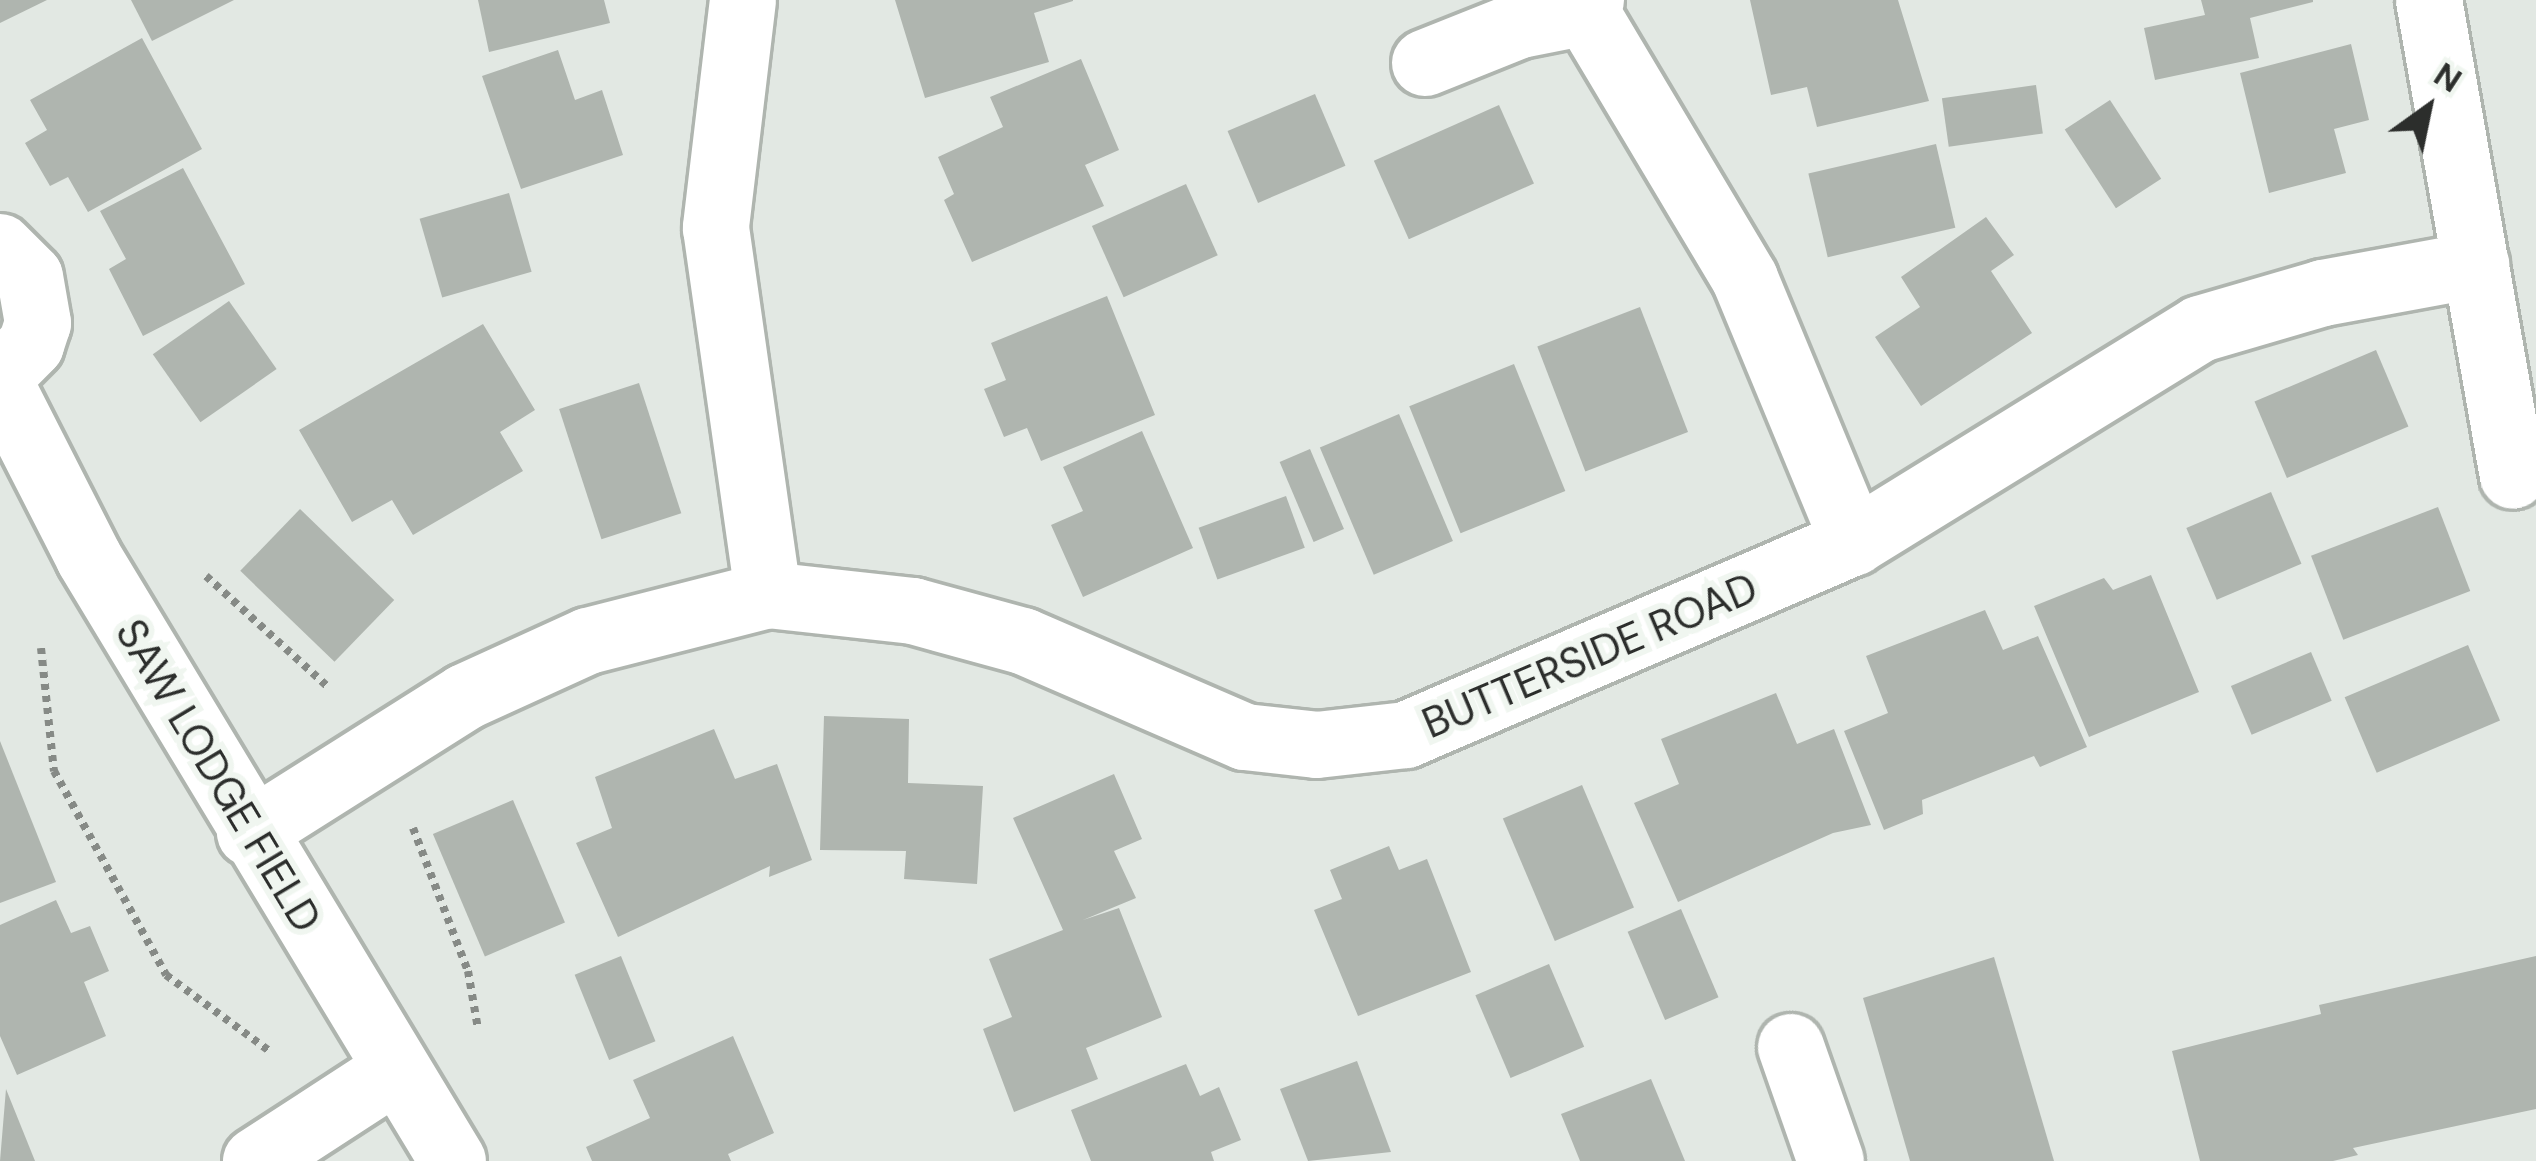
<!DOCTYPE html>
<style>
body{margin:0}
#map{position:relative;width:2536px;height:1161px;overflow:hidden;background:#e2e8e3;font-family:"DM Sans",sans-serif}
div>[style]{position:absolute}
.building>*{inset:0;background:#afb5af;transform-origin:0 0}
.path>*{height:8px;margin-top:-4px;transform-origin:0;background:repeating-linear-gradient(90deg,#868a86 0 6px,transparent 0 12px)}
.roads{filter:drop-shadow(3px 0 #afb5af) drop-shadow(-3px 0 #afb5af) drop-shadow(0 3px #afb5af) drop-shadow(0 -3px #afb5af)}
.minor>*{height:66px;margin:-33px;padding:0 33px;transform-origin:33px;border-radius:33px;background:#fff}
span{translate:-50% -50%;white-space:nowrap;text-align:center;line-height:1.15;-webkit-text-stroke:12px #f0f6f0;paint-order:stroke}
.street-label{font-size:42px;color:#2c2e2c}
.north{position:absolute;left:2368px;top:48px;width:120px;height:120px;-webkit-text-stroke:9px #f0f6f0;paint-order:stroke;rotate:33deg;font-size:33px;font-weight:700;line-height:48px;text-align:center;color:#2c2e2c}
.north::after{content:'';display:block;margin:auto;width:42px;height:54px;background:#2c2e2c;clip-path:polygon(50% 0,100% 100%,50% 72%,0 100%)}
</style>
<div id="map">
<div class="building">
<i style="clip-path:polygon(0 0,47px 0,0 23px)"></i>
<i style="clip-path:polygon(131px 0,234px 0,152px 41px)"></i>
<i style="clip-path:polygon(478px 0,604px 0,610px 23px,489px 52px)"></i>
<i style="clip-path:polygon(895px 0,1073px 0,1073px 1px,1034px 13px,1049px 62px,925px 98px)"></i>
<i style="clip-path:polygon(1750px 0,1898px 0,1929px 101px,1817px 127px,1807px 87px,1771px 95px)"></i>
<i style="clip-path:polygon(2201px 0,2313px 0,2313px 2px,2250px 18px,2259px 58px,2155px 80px,2144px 28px,2205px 15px)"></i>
<i style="clip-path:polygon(142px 38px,202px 149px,88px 212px,68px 177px,50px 186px,25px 143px,47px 130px,30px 100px)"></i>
<i style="clip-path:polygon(2351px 44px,2369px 120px,2334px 129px,2346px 173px,2269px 193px,2240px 73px)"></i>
<i style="clip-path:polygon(558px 50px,575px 100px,602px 90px,623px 155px,521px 189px,482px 76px)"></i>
<i style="clip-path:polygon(1081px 59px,1119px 150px,1085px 165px,1104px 206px,972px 262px,944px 200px,954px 194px,938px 157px,1003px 127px,990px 97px)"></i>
<i style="left:2036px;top:85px;width:49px;height:95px;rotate:82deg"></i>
<i style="left:1315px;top:94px;width:78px;height:95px;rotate:67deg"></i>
<i style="left:2110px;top:100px;width:94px;height:54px;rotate:57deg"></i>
<i style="left:1499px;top:105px;width:86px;height:137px;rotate:66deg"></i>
<i style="left:1936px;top:144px;width:86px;height:131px;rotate:77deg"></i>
<i style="clip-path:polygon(183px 168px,245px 284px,143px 336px,109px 269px,126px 259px,100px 211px)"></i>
<i style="left:1186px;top:184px;width:78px;height:103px;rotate:66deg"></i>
<i style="left:509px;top:193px;width:82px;height:93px;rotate:74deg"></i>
<i style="clip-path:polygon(1986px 217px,2014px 255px,1991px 271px,2032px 333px,1921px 406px,1875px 337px,1920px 307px,1901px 277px)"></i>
<i style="clip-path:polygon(1107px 296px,1155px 415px,1041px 461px,1027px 428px,1004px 437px,984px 389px,1006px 380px,991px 343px)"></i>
<i style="left:229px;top:301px;width:83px;height:93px;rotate:55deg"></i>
<i style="left:1640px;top:307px;width:134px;height:110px;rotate:69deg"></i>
<i style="clip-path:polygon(483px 324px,535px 410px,500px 432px,523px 471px,413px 535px,392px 500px,352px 522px,299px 430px)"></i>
<i style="left:2376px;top:350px;width:83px;height:132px;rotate:67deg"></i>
<i style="left:1514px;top:364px;width:137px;height:113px;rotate:68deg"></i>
<i style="left:639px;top:383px;width:137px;height:84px;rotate:72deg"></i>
<i style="left:1399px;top:414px;width:138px;height:86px;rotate:67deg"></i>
<i style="clip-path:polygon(1142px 431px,1193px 548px,1083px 597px,1051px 525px,1083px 511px,1063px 467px)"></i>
<i style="left:1310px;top:449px;width:87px;height:33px;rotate:67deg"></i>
<i style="left:2271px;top:492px;width:78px;height:92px;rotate:67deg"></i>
<i style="left:1286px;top:496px;width:55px;height:93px;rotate:70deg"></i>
<i style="left:2438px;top:507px;width:90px;height:136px;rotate:69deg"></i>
<i style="left:300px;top:509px;width:131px;height:86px;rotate:44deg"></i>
<i style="clip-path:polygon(2151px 575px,2199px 692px,2089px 737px,2034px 606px,2104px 578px,2113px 590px)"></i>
<i style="clip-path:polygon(1985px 610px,2003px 650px,2038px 636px,2087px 747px,2040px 767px,2034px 756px,1922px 800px,1923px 814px,1884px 830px,1844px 731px,1888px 713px,1866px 656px)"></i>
<i style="left:2468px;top:645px;width:82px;height:134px;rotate:67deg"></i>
<i style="left:2311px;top:652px;width:53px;height:87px;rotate:67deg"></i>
<i style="clip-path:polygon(1776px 693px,1797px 744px,1834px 729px,1871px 825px,1833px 833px,1678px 902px,1634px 803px,1679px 784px,1661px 739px)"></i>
<i style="clip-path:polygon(824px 716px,909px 719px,908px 783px,983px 786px,977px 884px,904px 879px,906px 851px,820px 850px)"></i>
<i style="clip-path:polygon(714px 729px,735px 779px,777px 764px,812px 860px,769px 877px,770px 866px,618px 937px,576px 843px,612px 828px,595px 777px)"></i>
<i style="clip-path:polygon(0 741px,56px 882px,0 903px)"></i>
<i style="clip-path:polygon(1114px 774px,1142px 839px,1114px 851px,1136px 898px,1083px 920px,1119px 908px,1162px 1017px,1086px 1048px,1098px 1079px,1014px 1112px,983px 1029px,1012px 1017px,989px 959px,1063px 930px,1013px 818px)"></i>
<i style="left:1582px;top:785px;width:133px;height:86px;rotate:67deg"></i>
<i style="left:513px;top:800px;width:133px;height:87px;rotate:67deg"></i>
<i style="clip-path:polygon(1389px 846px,1399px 870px,1427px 859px,1471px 972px,1358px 1016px,1314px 910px,1342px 899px,1330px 870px)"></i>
<i style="clip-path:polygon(56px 900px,71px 933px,90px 926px,109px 971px,84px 982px,106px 1036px,17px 1075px,0 1036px,0 925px)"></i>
<i style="left:1681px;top:909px;width:96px;height:58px;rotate:67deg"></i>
<i style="left:621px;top:956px;width:92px;height:50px;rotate:68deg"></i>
<i style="clip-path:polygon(2536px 956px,2536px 1109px,2353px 1148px,2358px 1155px,2333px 1161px,2200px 1161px,2172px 1051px,2321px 1014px,2319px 1005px)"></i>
<i style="clip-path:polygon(1994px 957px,2054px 1161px,1910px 1161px,1863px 998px)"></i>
<i style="left:1549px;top:964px;width:90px;height:80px;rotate:67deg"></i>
<i style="clip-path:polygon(733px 1036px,774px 1133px,728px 1154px,731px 1161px,592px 1161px,586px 1147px,650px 1118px,633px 1080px)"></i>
<i style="clip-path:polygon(1357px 1061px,1391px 1152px,1308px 1161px,1280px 1089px)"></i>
<i style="clip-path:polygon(1186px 1064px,1200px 1096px,1219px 1087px,1241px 1140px,1211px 1152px,1214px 1161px,1091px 1161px,1071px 1110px)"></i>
<i style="clip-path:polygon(1651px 1079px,1685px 1161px,1580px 1161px,1561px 1114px)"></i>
<i style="clip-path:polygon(6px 1089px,35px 1161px,0 1161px)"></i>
</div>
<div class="path">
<i style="left:206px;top:576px;width:165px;rotate:42.3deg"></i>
<i style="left:41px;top:648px;width:124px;rotate:84deg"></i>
<i style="left:54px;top:771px;width:233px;rotate:61.2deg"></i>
<i style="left:166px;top:975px;width:127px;rotate:36.3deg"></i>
<i style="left:413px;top:828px;width:153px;rotate:69deg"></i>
<i style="left:468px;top:971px;width:59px;rotate:80.2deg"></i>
</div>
<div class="roads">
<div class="minor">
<i style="left:743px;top:0;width:230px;rotate:96.8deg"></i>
<i style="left:716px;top:228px;width:371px;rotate:81.9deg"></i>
<i style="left:1591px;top:0;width:13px;rotate:113deg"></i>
<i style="left:1586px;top:12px;width:311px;rotate:59.2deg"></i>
<i style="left:1745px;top:279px;width:285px;rotate:67.5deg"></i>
<i style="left:2429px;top:0;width:483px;rotate:80deg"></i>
<i style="left:1425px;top:63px;width:102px;rotate:-21.8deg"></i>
<i style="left:1520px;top:25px;width:67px;rotate:-11.1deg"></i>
<i style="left:0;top:247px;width:42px;rotate:45deg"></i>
<i style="left:30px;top:277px;width:47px;rotate:80.1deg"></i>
<i style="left:38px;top:323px;width:23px;rotate:108deg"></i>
<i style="left:31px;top:345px;width:44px;rotate:135deg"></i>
<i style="left:0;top:383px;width:196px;rotate:63deg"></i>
<i style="left:89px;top:558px;width:704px;rotate:58.88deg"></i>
<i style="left:250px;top:833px;width:254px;rotate:-32.3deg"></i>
<i style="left:465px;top:697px;width:135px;rotate:-24.5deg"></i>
<i style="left:588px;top:641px;width:186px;rotate:-14.3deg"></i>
<i style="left:768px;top:595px;width:146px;rotate:6.3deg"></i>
<i style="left:913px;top:611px;width:114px;rotate:15.3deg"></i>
<i style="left:1023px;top:641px;width:242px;rotate:23.4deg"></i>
<i style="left:1245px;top:737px;width:72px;rotate:6.3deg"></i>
<i style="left:1317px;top:745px;width:90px;rotate:-6.4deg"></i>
<i style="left:1406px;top:735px;width:488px;rotate:-23.3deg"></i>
<i style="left:1854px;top:542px;width:406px;rotate:-31.6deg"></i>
<i style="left:2200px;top:329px;width:128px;rotate:-16.3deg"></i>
<i style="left:2323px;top:293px;width:156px;rotate:-10.4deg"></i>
<i style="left:1791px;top:1047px;width:121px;rotate:70.7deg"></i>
<i style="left:256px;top:1161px;width:167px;rotate:-33deg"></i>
</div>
</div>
<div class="street-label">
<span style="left:1590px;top:656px;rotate:-23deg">BUTTERSIDE ROAD</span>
<span style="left:218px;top:776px;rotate:59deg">SAW LODGE FIELD</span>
</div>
<div class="north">N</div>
</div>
